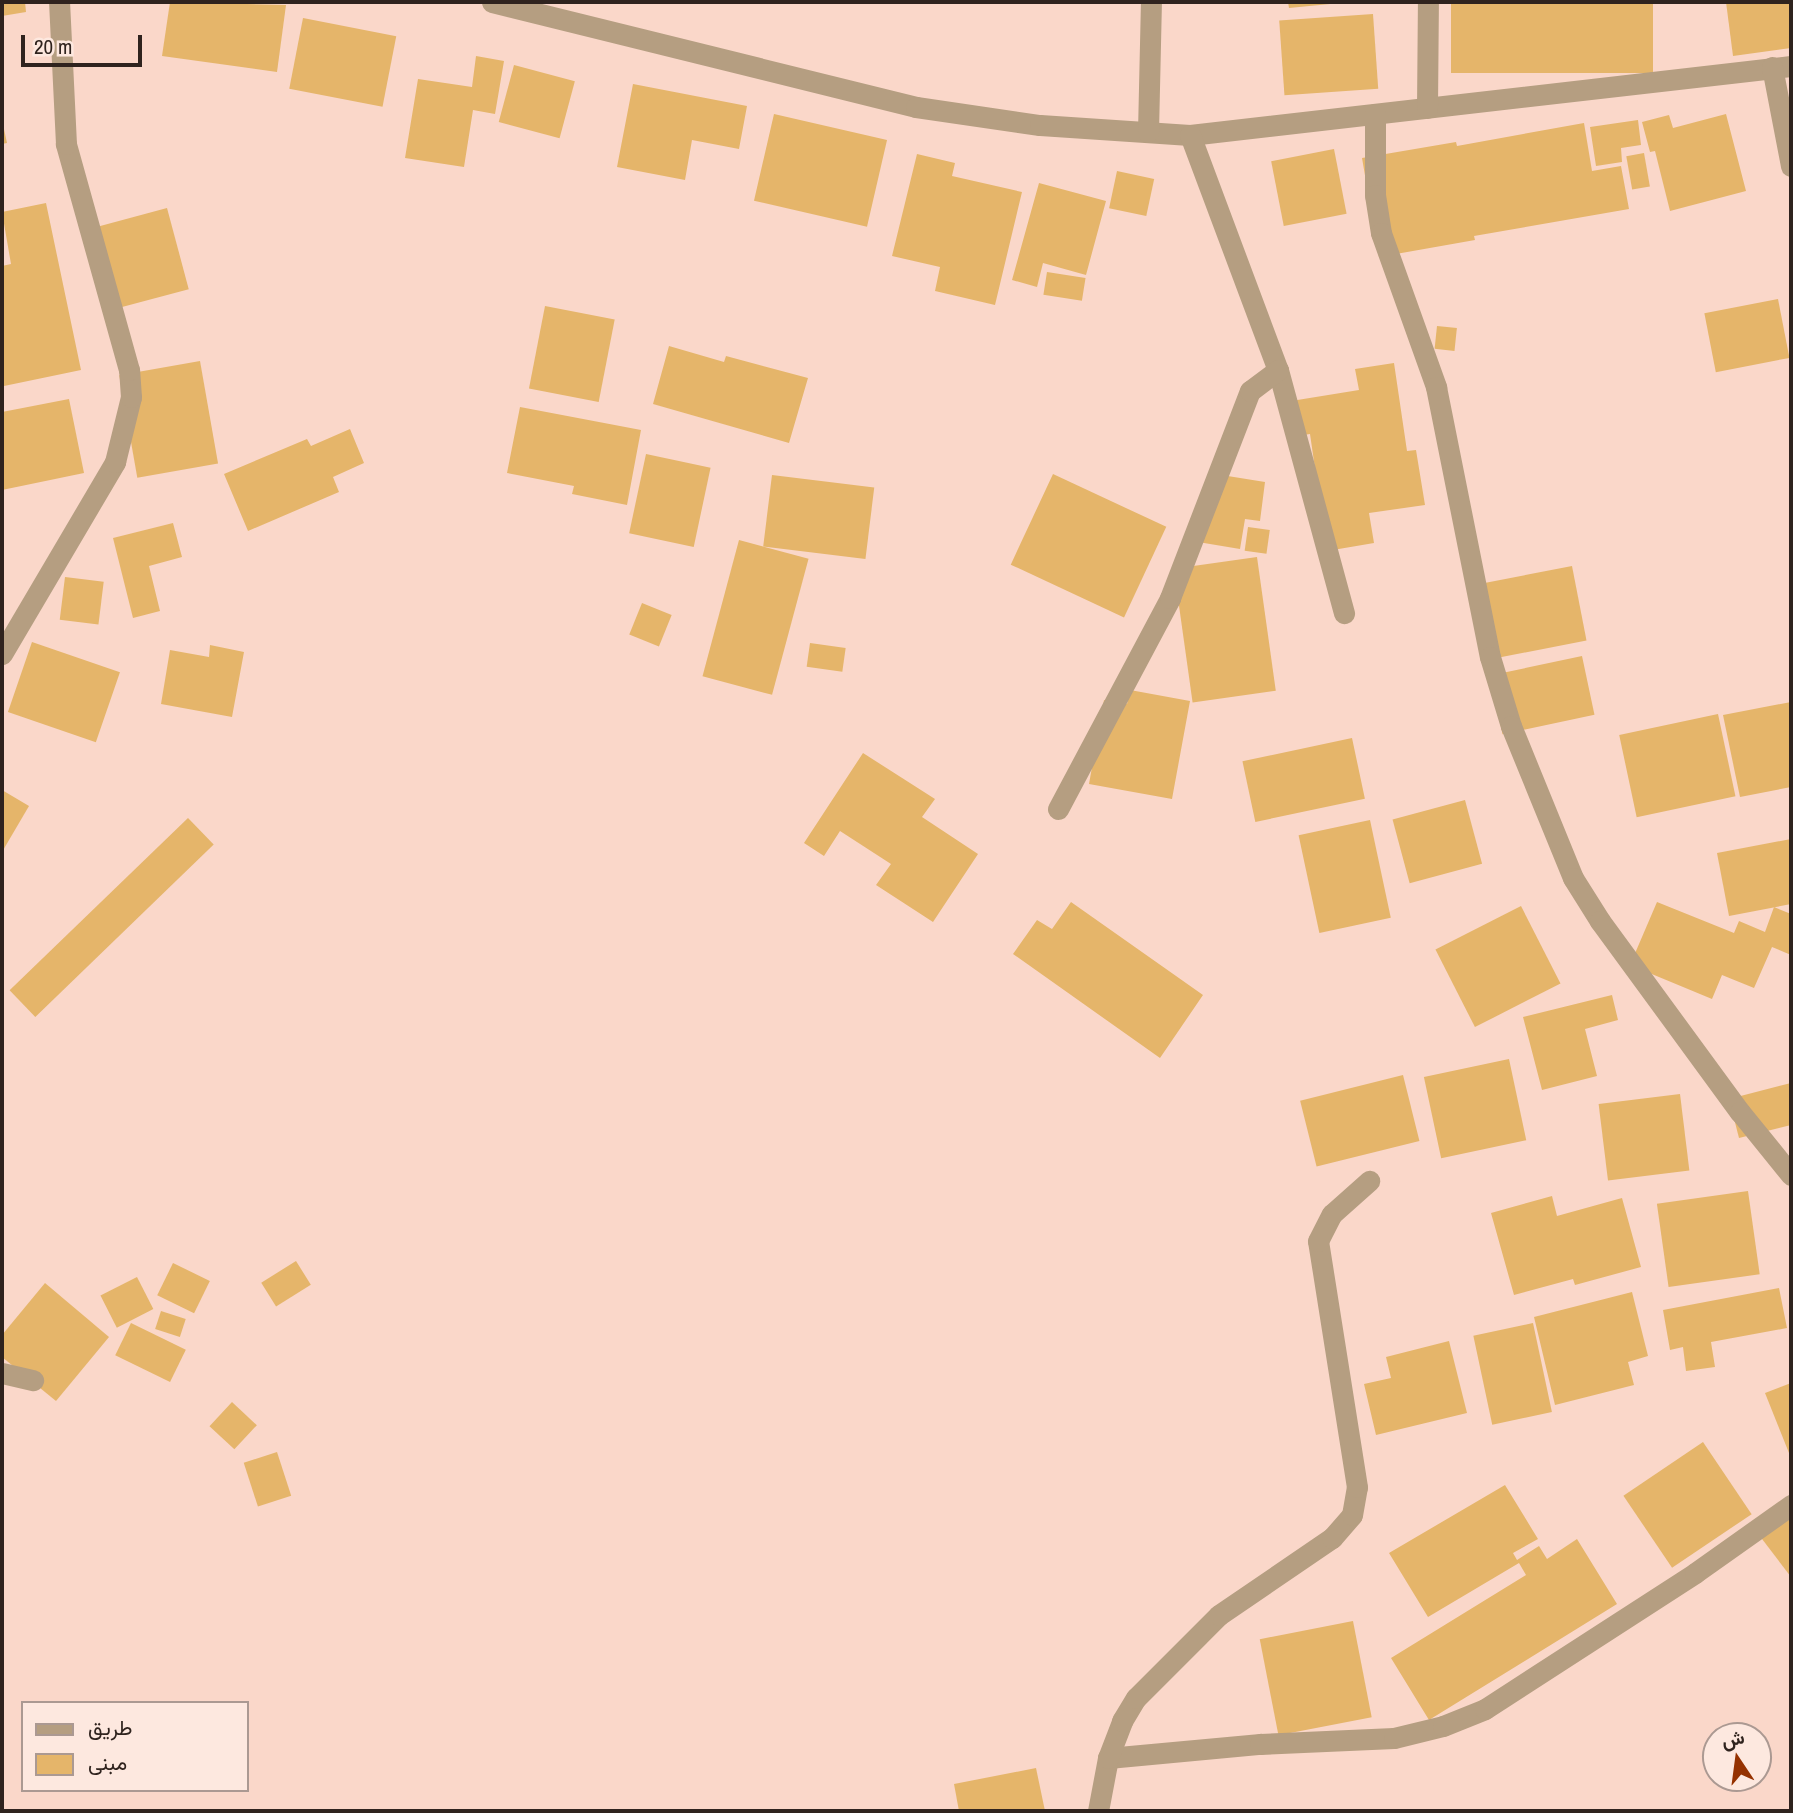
<!DOCTYPE html>
<meta charset="utf-8">
<style>
body{margin:0}
#map{position:relative;width:1793px;height:1813px;overflow:hidden;background:#fad7c9;font-family:"Archivo Narrow",Vazirmatn,sans-serif}
div>[style]{position:absolute}
.building>*{inset:0;background:#e5b56a;transform-origin:0 0}
.street>*{height:21px;margin:-10.5px;padding:0 10.5px;transform-origin:10.5px;border-radius:10.5px;background:#b59e81}
span{translate:-50% -50%;white-space:nowrap;text-align:center;line-height:1.15;-webkit-text-stroke:5px #fde8df;paint-order:stroke}
.frame{position:absolute;inset:0;border:4px solid #2f231e;pointer-events:none}
.legend{position:absolute;left:21px;top:1701px;width:228px;height:91px;box-sizing:border-box;background:#fde8df;border:2px solid #ab9992;margin:0;padding:9px 12px;list-style:none;font-size:21px;color:#2f231e}
.legend li{display:flex;align-items:center;gap:14px;height:35px}
.legend b{width:35px;border:2px solid #ab9992}
.north{position:absolute;left:1702px;top:1722px;width:70px;height:70px;box-sizing:border-box;background:#fde8df;border:2px solid #ab9992;border-radius:50%;rotate:347deg;font-size:19px;font-weight:700;line-height:28px;text-align:center;color:#2f231e}
.north::after{content:'';display:block;margin:auto;width:24px;height:32px;background:#953100;clip-path:polygon(50% 0,100% 100%,50% 72%,0 100%)}
.scale{position:absolute;left:21px;top:35px;width:121px;height:32px;box-sizing:border-box;border:4px solid #2f231e;border-top:0;padding-left:9px;font-size:21px;line-height:24px;white-space:nowrap;color:#2f231e;-webkit-text-stroke:5px #fde8df;paint-order:stroke}
</style>
<div id="map">
<div class="building">
<i style="clip-path:polygon(2px 2px,25px 2px,26px 12px,2px 16px)"></i>
<i style="clip-path:polygon(170px 2px,286px 5px,277px 72px,162px 56px)"></i>
<i style="clip-path:polygon(1288px 2px,1329px 2px,1330px 4px,1289px 8px)"></i>
<i style="left:1451px;top:2px;width:202px;height:71px"></i>
<i style="clip-path:polygon(1726px 2px,1791px 2px,1791px 48px,1733px 56px)"></i>
<i style="left:1373px;top:14px;width:75px;height:94px;rotate:86deg"></i>
<i style="left:303px;top:18px;width:95px;height:72px;rotate:11deg"></i>
<i style="clip-path:polygon(476px 56px,504px 61px,495px 114px,473px 110px,464px 167px,405px 158px,418px 79px,472px 87px)"></i>
<i style="left:514px;top:65px;width:63px;height:59px;rotate:15deg"></i>
<i style="clip-path:polygon(633px 84px,747px 106px,739px 149px,692px 140px,685px 180px,617px 167px)"></i>
<i style="left:774px;top:114px;width:116px;height:89px;rotate:13deg"></i>
<i style="clip-path:polygon(1726px 114px,1746px 191px,1670px 211px,1655px 151px,1650px 152px,1642px 122px,1669px 115px,1673px 128px)"></i>
<i style="clip-path:polygon(2px 120px,7px 143px,2px 144px)"></i>
<i style="clip-path:polygon(1638px 120px,1641px 145px,1621px 148px,1622px 162px,1596px 166px,1590px 127px)"></i>
<i style="clip-path:polygon(1584px 123px,1592px 171px,1621px 166px,1629px 209px,1474px 236px,1475px 240px,1379px 257px,1362px 158px,1456px 142px,1457px 146px)"></i>
<i style="left:1334px;top:149px;width:66px;height:64px;rotate:79deg"></i>
<i style="left:1644px;top:153px;width:34px;height:18px;rotate:80deg"></i>
<i style="clip-path:polygon(917px 154px,955px 163px,952px 176px,1022px 192px,995px 305px,935px 291px,940px 267px,892px 256px)"></i>
<i style="left:1117px;top:171px;width:38px;height:38px;rotate:12deg"></i>
<i style="clip-path:polygon(1039px 183px,1106px 201px,1086px 275px,1043px 263px,1037px 287px,1012px 280px)"></i>
<i style="clip-path:polygon(46px 203px,81px 370px,4px 386px,2px 266px,11px 264px,2px 212px)"></i>
<i style="left:167px;top:208px;width:84px;height:71px;rotate:75deg"></i>
<i style="left:1047px;top:272px;width:39px;height:23px;rotate:9deg"></i>
<i style="left:1778px;top:299px;width:60px;height:75px;rotate:79deg"></i>
<i style="left:545px;top:306px;width:71px;height:84px;rotate:11deg"></i>
<i style="left:1437px;top:326px;width:20px;height:23px;rotate:6deg"></i>
<i style="clip-path:polygon(669px 346px,724px 362px,726px 356px,808px 378px,789px 443px,653px 404px)"></i>
<i style="left:200px;top:361px;width:104px;height:82px;rotate:80deg"></i>
<i style="clip-path:polygon(1394px 363px,1407px 451px,1416px 450px,1425px 505px,1369px 513px,1374px 543px,1327px 551px,1310px 434px,1290px 437px,1285px 402px,1359px 390px,1355px 369px)"></i>
<i style="clip-path:polygon(69px 399px,84px 473px,2px 490px,2px 412px)"></i>
<i style="clip-path:polygon(520px 407px,641px 430px,627px 505px,572px 494px,574px 486px,507px 473px)"></i>
<i style="clip-path:polygon(350px 429px,364px 463px,333px 477px,339px 492px,248px 531px,224px 474px,307px 439px,311px 446px)"></i>
<i style="left:646px;top:454px;width:66px;height:81px;rotate:12deg"></i>
<i style="clip-path:polygon(1209px 473px,1265px 482px,1260px 521px,1245px 519px,1240px 549px,1198px 542px)"></i>
<i style="left:1053px;top:474px;width:125px;height:100px;rotate:25deg"></i>
<i style="left:772px;top:475px;width:103px;height:72px;rotate:7deg"></i>
<i style="clip-path:polygon(173px 523px,182px 557px,149px 566px,160px 611px,133px 618px,113px 538px)"></i>
<i style="left:1248px;top:527px;width:22px;height:24px;rotate:8deg"></i>
<i style="left:739px;top:540px;width:72px;height:141px;rotate:15deg"></i>
<i style="left:1257px;top:557px;width:135px;height:84px;rotate:82deg"></i>
<i style="left:1572px;top:566px;width:76px;height:93px;rotate:79deg"></i>
<i style="left:65px;top:577px;width:39px;height:43px;rotate:7deg"></i>
<i style="left:642px;top:603px;width:32px;height:34px;rotate:22deg"></i>
<i style="left:32px;top:642px;width:93px;height:74px;rotate:19deg"></i>
<i style="left:810px;top:643px;width:36px;height:24px;rotate:8deg"></i>
<i style="clip-path:polygon(210px 645px,244px 652px,232px 717px,161px 704px,170px 650px,209px 657px)"></i>
<i style="left:1582px;top:656px;width:60px;height:94px;rotate:78deg"></i>
<i style="clip-path:polygon(1130px 690px,1190px 701px,1172px 799px,1089px 784px,1104px 700px,1127px 704px)"></i>
<i style="clip-path:polygon(1791px 702px,1791px 787px,1740px 797px,1723px 715px)"></i>
<i style="left:1718px;top:714px;width:84px;height:101px;rotate:78deg"></i>
<i style="left:1352px;top:738px;width:62px;height:112px;rotate:78deg"></i>
<i style="clip-path:polygon(863px 753px,935px 799px,922px 817px,978px 854px,933px 922px,876px 885px,891px 864px,840px 831px,824px 856px,804px 843px)"></i>
<i style="clip-path:polygon(2px 790px,29px 806px,2px 852px)"></i>
<i style="left:1465px;top:800px;width:66px;height:75px;rotate:75deg"></i>
<i style="left:188px;top:818px;width:37px;height:248px;rotate:46deg"></i>
<i style="left:1370px;top:820px;width:100px;height:73px;rotate:78deg"></i>
<i style="clip-path:polygon(1791px 839px,1791px 904px,1729px 916px,1717px 853px)"></i>
<i style="clip-path:polygon(1071px 902px,1203px 995px,1160px 1058px,1013px 954px,1037px 920px,1052px 929px)"></i>
<i style="clip-path:polygon(1657px 902px,1734px 933px,1739px 921px,1765px 932px,1774px 907px,1791px 914px,1791px 955px,1772px 947px,1754px 988px,1722px 975px,1712px 999px,1630px 965px)"></i>
<i style="left:1521px;top:906px;width:87px;height:96px;rotate:63deg"></i>
<i style="clip-path:polygon(1612px 995px,1618px 1020px,1585px 1029px,1597px 1076px,1542px 1090px,1523px 1017px)"></i>
<i style="left:1509px;top:1059px;width:83px;height:87px;rotate:78deg"></i>
<i style="left:1403px;top:1075px;width:68px;height:106px;rotate:76deg"></i>
<i style="clip-path:polygon(1791px 1083px,1791px 1125px,1739px 1138px,1729px 1099px)"></i>
<i style="left:1680px;top:1094px;width:77px;height:82px;rotate:83deg"></i>
<i style="left:1748px;top:1191px;width:84px;height:92px;rotate:82deg"></i>
<i style="clip-path:polygon(1552px 1196px,1557px 1216px,1622px 1198px,1641px 1267px,1575px 1285px,1573px 1279px,1514px 1295px,1491px 1213px)"></i>
<i style="left:296px;top:1261px;width:28px;height:41px;rotate:58deg"></i>
<i style="left:173px;top:1263px;width:41px;height:36px;rotate:26deg"></i>
<i style="left:137px;top:1277px;width:36px;height:41px;rotate:63deg"></i>
<i style="clip-path:polygon(45px 1283px,109px 1337px,56px 1401px,2px 1357px,2px 1335px)"></i>
<i style="clip-path:polygon(1779px 1288px,1787px 1328px,1711px 1342px,1715px 1367px,1686px 1371px,1683px 1347px,1670px 1350px,1663px 1310px)"></i>
<i style="clip-path:polygon(1632px 1292px,1648px 1356px,1628px 1362px,1634px 1385px,1555px 1405px,1534px 1317px)"></i>
<i style="left:161px;top:1311px;width:26px;height:19px;rotate:18deg"></i>
<i style="left:131px;top:1323px;width:61px;height:36px;rotate:26deg"></i>
<i style="left:1533px;top:1323px;width:91px;height:61px;rotate:78deg"></i>
<i style="clip-path:polygon(1449px 1341px,1467px 1413px,1376px 1435px,1364px 1384px,1391px 1378px,1386px 1357px)"></i>
<i style="clip-path:polygon(1791px 1383px,1791px 1458px,1765px 1393px)"></i>
<i style="left:232px;top:1402px;width:34px;height:33px;rotate:43deg"></i>
<i style="left:1703px;top:1442px;width:87px;height:96px;rotate:56deg"></i>
<i style="left:277px;top:1452px;width:46px;height:35px;rotate:72deg"></i>
<i style="clip-path:polygon(1505px 1485px,1538px 1539px,1513px 1553px,1517px 1560px,1539px 1546px,1547px 1559px,1577px 1539px,1617px 1604px,1429px 1720px,1391px 1658px,1526px 1575px,1519px 1563px,1428px 1617px,1389px 1553px)"></i>
<i style="clip-path:polygon(1791px 1511px,1791px 1577px,1759px 1535px)"></i>
<i style="left:1353px;top:1621px;width:98px;height:95px;rotate:79deg"></i>
<i style="clip-path:polygon(1036px 1768px,1045px 1811px,959px 1811px,954px 1784px)"></i>
</div>
<div class="street">
<i style="left:492px;top:2px;width:437px;rotate:13.9deg"></i>
<i style="left:916px;top:107px;width:125px;rotate:8.3deg"></i>
<i style="left:1040px;top:125px;width:150px;rotate:3.8deg"></i>
<i style="left:1190px;top:135px;width:605px;rotate:-6.55deg"></i>
<i style="left:1772px;top:67px;width:101px;rotate:79.1deg"></i>
<i style="left:1427px;top:108px;width:106px;rotate:-89.5deg"></i>
<i style="left:1375px;top:114px;width:81px;rotate:90deg"></i>
<i style="left:1375px;top:195px;width:38px;rotate:81deg"></i>
<i style="left:1381px;top:233px;width:164px;rotate:70.3deg"></i>
<i style="left:1436px;top:387px;width:275px;rotate:78.7deg"></i>
<i style="left:1490px;top:657px;width:72px;rotate:73.1deg"></i>
<i style="left:1511px;top:726px;width:164px;rotate:67.8deg"></i>
<i style="left:1573px;top:878px;width:51px;rotate:57.9deg"></i>
<i style="left:1600px;top:921px;width:237px;rotate:53.8deg"></i>
<i style="left:1740px;top:1112px;width:81px;rotate:51deg"></i>
<i style="left:1148px;top:132px;width:130px;rotate:-88.7deg"></i>
<i style="left:1190px;top:135px;width:251px;rotate:69.5deg"></i>
<i style="left:1278px;top:370px;width:252px;rotate:74.8deg"></i>
<i style="left:2px;top:654px;width:223px;rotate:-59.5deg"></i>
<i style="left:115px;top:462px;width:67px;rotate:-76.2deg"></i>
<i style="left:131px;top:397px;width:27px;rotate:-94deg"></i>
<i style="left:129px;top:370px;width:235px;rotate:-105.6deg"></i>
<i style="left:66px;top:144px;width:142px;rotate:-92.8deg"></i>
<i style="left:1058px;top:809px;width:239px;rotate:-62deg"></i>
<i style="left:1170px;top:598px;width:222px;rotate:-68.9deg"></i>
<i style="left:1250px;top:391px;width:35px;rotate:-37deg"></i>
<i style="left:2px;top:1373px;width:32px;rotate:13deg"></i>
<i style="left:1108px;top:1758px;width:153px;rotate:-5.3deg"></i>
<i style="left:1260px;top:1744px;width:134px;rotate:-2.6deg"></i>
<i style="left:1394px;top:1738px;width:50px;rotate:-13.8deg"></i>
<i style="left:1443px;top:1726px;width:45px;rotate:-22deg"></i>
<i style="left:1485px;top:1709px;width:250px;rotate:-32.9deg"></i>
<i style="left:1695px;top:1573px;width:118px;rotate:-35.3deg"></i>
<i style="left:1098px;top:1811px;width:54px;rotate:-79.3deg"></i>
<i style="left:1108px;top:1758px;width:40px;rotate:-69deg"></i>
<i style="left:1122px;top:1721px;width:27px;rotate:-59deg"></i>
<i style="left:1136px;top:1698px;width:117px;rotate:-45deg"></i>
<i style="left:1219px;top:1615px;width:137px;rotate:-34.3deg"></i>
<i style="left:1332px;top:1538px;width:30px;rotate:-49deg"></i>
<i style="left:1352px;top:1515px;width:28px;rotate:-80deg"></i>
<i style="left:1357px;top:1487px;width:249px;rotate:-99deg"></i>
<i style="left:1318px;top:1241px;width:30px;rotate:-63deg"></i>
<i style="left:1332px;top:1214px;width:50px;rotate:-41.7deg"></i>
</div>
<div class="frame"></div>
<ul class="legend">
<li><b style="height:9px;background:#b59e81"></b>طريق</li>
<li><b style="height:19px;background:#e5b56a"></b>مبنى</li>
</ul>
<div class="north">ش</div>
<div class="scale">20 m</div>
</div>
